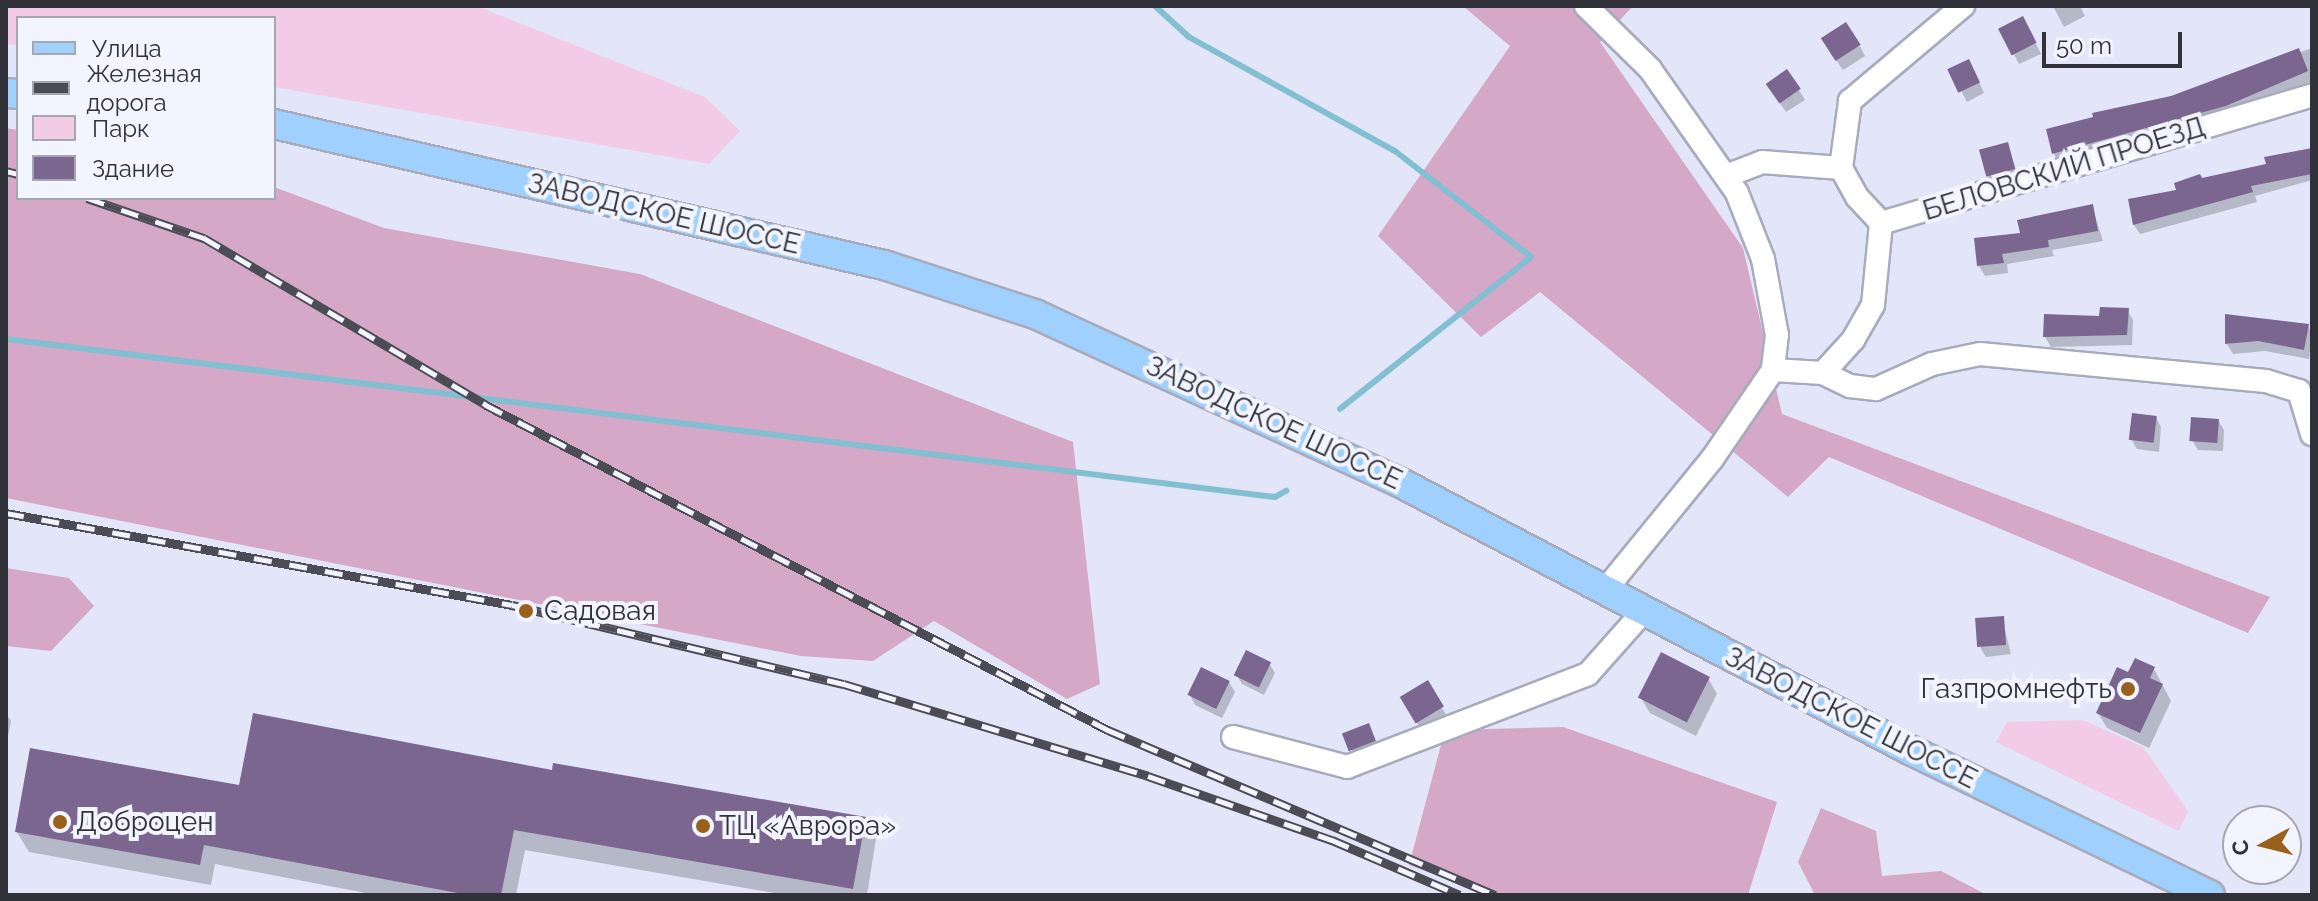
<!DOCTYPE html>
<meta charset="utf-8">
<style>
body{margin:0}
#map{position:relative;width:2318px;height:901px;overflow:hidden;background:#e3e6f8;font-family:Raleway,sans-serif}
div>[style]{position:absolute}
.green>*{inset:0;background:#f2cce7}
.forest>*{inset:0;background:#d5a8c8}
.shadow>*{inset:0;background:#0003;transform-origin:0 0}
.stream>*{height:6px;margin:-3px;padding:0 3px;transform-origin:3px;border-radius:3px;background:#82bfd1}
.building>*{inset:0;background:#7b668f;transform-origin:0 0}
.roads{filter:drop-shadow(2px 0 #a8abbc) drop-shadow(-2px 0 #a8abbc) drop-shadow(0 2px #a8abbc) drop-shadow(0 -2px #a8abbc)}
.minor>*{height:22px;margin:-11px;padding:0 11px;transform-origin:11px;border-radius:11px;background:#fff}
.major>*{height:28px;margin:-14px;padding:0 14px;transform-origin:14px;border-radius:14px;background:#9fd0fe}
.rail>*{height:9px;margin-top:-4.5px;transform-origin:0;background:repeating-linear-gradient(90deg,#f2f4ff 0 18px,#4b4c55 0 36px);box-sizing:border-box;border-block:2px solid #4b4c55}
.dots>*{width:22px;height:22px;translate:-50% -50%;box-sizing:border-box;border:4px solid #f2f4ff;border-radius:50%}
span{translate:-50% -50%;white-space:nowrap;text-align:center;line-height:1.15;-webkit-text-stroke:8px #f2f4ff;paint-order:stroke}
.street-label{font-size:28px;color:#313239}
.poi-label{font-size:28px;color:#313239}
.left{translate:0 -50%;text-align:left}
.right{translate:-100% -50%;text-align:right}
.frame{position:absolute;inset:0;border:8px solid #313239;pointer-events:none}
.legend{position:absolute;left:16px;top:16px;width:260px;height:184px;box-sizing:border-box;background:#f2f4ff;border:2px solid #a5a6b0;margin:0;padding:10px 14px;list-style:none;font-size:24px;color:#313239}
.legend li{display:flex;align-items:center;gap:16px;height:40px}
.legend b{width:40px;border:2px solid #a5a6b0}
.north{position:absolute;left:2222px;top:805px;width:80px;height:80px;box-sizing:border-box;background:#f2f4ff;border:2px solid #a5a6b0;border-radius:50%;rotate:263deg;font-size:22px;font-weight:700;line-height:32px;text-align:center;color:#313239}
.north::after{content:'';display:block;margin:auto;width:28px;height:36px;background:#99601c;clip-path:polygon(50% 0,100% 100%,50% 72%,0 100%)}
.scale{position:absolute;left:2042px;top:32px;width:140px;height:36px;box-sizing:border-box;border:4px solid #313239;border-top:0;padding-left:10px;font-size:24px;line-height:28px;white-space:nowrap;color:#313239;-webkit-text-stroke:6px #f2f4ff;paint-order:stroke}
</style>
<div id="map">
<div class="green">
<i style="clip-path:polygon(6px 6px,477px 6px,705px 97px,740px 131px,709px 164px,274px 87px,274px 18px,18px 18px,18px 45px,6px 44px)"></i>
<i style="clip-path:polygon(2083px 720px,2143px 747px,2188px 811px,2179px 831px,1996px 742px,2007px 722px)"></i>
</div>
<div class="forest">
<i style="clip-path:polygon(1463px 6px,1633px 6px,1600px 42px,1743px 248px,1782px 414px,2270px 597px,2248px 633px,1829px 457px,1788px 497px,1540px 292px,1481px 337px,1378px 236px,1510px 46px)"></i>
<i style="clip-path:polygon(6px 128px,18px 130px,18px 198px,274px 198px,274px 187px,384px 228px,640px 274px,1073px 442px,1100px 684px,1067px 699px,934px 621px,873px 661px,801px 656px,6px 498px)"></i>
<i style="clip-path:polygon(6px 568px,69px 578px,94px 606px,51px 651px,6px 646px)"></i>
<i style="clip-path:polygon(1563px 727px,1777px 802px,1748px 895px,1489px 895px,1409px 865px,1445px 730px)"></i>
<i style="clip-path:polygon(1821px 808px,1876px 831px,1882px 876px,1941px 871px,1987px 895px,1815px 895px,1798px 862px)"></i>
</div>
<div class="shadow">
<i style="clip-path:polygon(2053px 6px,2080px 6px,2085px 16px,2064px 27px)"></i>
<i style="clip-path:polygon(2028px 28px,2041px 54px,2019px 64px,2001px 29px)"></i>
<i style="clip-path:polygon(1860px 46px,1865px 56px,1843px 70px,1829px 50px)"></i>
<i style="clip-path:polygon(2312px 48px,2312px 81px,2201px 123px,2060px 163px,2054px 154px,2048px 131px,2171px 98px)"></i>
<i style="clip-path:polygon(1950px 70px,1974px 71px,1984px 93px,1967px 102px)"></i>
<i style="clip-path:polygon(1799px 90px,1805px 100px,1786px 112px,1774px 94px)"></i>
<i style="clip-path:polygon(2007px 144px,2019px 179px,1994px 186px,1988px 176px)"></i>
<i style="clip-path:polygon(2312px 150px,2312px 180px,2255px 196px,2257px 202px,2140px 234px,2134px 225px,2130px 200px,2179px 191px)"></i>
<i style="clip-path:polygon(2092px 206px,2103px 241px,2052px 250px,2054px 256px,2007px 264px,2008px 273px,1985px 276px,1979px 266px,2022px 235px)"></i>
<i style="clip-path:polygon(2127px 310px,2133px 320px,2132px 345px,2051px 347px,2045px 337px)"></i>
<i style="clip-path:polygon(2308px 326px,2312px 333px,2309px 359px,2265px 351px,2233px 354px,2227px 344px)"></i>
<i style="clip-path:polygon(2156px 417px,2161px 427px,2159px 452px,2137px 449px,2131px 439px)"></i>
<i style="clip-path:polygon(2218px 420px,2224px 430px,2223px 451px,2198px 450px,2192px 440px)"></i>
<i style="clip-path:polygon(2002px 618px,2011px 654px,1986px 657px,1980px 647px)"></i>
<i style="clip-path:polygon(1269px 663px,1275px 673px,1264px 695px,1242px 684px,1236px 674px)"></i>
<i style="clip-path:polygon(2154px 669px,2171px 701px,2149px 748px,2107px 728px,2098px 713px,2129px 675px)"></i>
<i style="clip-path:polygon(1708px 678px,1717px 694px,1696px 736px,1650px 713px,1641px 698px)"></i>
<i style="clip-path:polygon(1229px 682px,1235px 692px,1222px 718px,1195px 705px,1190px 695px)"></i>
<i style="left:1427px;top:683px;width:41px;height:29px;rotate:59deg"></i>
<i style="clip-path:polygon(6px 713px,11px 721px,6px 747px)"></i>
<i style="left:1368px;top:725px;width:29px;height:25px;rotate:65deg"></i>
<i style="clip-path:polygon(553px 772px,864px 819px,876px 839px,867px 895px,786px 895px,525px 850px,516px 895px,376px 895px,215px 864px,211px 885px,29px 852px,17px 832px,241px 788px)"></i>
</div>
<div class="stream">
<i style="left:1155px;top:6px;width:46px;rotate:42.4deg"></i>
<i style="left:1189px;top:37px;width:235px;rotate:29deg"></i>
<i style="left:1395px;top:151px;width:172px;rotate:37.9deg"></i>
<i style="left:1531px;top:257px;width:244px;rotate:141.5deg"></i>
<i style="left:6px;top:339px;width:1279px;rotate:7.1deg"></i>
<i style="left:1275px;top:497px;width:13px;rotate:-29deg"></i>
</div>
<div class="building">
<i style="left:2023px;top:16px;width:30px;height:28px;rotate:63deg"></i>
<i style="left:1846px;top:22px;width:27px;height:30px;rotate:57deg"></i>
<i style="clip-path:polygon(2299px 48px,2308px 71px,2226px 106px,2052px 154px,2046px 129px,2093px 117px,2092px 113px,2171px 96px)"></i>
<i style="left:1969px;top:59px;width:26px;height:24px;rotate:65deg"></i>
<i style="left:1787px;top:69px;width:24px;height:26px;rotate:55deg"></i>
<i style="left:2008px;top:142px;width:28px;height:30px;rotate:75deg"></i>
<i style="clip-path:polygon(2312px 148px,2312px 174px,2251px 186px,2253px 192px,2133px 225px,2128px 199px,2176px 190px,2174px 183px,2200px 174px,2202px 178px,2266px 164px,2264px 157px)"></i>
<i style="clip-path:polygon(2093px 204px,2098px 231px,2048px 240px,2049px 247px,2002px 254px,2004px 263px,1977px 266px,1974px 238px,2020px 233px,2017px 220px)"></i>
<i style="clip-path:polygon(2100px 307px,2129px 308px,2127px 335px,2043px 337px,2044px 314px,2099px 316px)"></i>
<i style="clip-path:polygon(2225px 314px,2309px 324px,2304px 350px,2258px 341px,2225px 344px)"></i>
<i style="left:2132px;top:413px;width:25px;height:27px;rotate:7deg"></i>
<i style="left:2191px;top:417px;width:28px;height:24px;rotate:4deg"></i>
<i style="left:2004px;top:616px;width:29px;height:29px;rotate:86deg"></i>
<i style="left:1246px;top:650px;width:28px;height:28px;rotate:26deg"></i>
<i style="left:1661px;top:652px;width:55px;height:51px;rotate:27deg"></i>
<i style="clip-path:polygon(2135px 658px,2155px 667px,2150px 678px,2163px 684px,2140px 733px,2096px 713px,2117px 667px,2128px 672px)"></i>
<i style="left:1201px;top:667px;width:32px;height:31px;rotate:26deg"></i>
<i style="left:1428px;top:680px;width:31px;height:33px;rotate:59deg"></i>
<i style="clip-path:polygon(253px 713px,552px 770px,553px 763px,866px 817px,853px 889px,514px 830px,501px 895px,468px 895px,204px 845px,200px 865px,15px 832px,30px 748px,239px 785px)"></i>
<i style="left:1369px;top:723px;width:19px;height:29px;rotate:69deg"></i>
</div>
<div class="roads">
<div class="minor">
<i style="left:1586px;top:6px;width:90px;rotate:44.5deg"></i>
<i style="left:1650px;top:69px;width:151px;rotate:54.9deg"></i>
<i style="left:1737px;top:193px;width:71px;rotate:68.5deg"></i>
<i style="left:1763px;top:259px;width:77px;rotate:79.6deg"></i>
<i style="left:1777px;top:335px;width:35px;rotate:97deg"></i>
<i style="left:1773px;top:370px;width:108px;rotate:124.4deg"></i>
<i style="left:1712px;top:459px;width:169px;rotate:129.2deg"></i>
<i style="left:1841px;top:168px;width:33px;rotate:61deg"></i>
<i style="left:1857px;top:197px;width:35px;rotate:47deg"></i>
<i style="left:1881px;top:223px;width:450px;rotate:-16.5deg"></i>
<i style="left:1726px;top:176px;width:39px;rotate:-21deg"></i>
<i style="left:1762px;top:162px;width:79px;rotate:4.3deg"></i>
<i style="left:1841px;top:168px;width:68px;rotate:-82.3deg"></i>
<i style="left:1850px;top:101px;width:148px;rotate:-40.1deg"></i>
<i style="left:1773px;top:370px;width:50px;rotate:3.4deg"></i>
<i style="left:1823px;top:373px;width:30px;rotate:26deg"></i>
<i style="left:1850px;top:386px;width:26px;rotate:7deg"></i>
<i style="left:1876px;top:389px;width:61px;rotate:-24.1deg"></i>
<i style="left:1932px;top:364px;width:49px;rotate:-11.8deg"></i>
<i style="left:1980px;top:354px;width:287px;rotate:5.4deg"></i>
<i style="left:2266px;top:381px;width:34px;rotate:17deg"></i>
<i style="left:1823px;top:373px;width:45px;rotate:-47.7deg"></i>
<i style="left:1853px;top:340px;width:40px;rotate:-60.3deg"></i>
<i style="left:1873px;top:305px;width:82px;rotate:-84.4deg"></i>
<i style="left:2299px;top:391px;width:45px;rotate:73.2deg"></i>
<i style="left:1233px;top:737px;width:118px;rotate:14.7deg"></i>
<i style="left:1347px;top:767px;width:258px;rotate:-21.1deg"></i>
<i style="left:1588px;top:674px;width:84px;rotate:-48.4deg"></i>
</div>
<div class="major">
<i style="left:6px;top:93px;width:12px;rotate:5deg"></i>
<i style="left:274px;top:124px;width:626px;rotate:13.02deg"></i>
<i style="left:884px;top:265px;width:159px;rotate:18deg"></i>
<i style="left:1035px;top:314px;width:403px;rotate:24.8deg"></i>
<i style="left:1401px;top:483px;width:575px;rotate:27.68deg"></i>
<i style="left:1910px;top:750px;width:333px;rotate:25.8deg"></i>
</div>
</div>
<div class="rail">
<i style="left:6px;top:171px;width:12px;rotate:14deg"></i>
<i style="left:87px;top:198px;width:124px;rotate:18.9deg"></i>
<i style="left:204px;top:238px;width:328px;rotate:30.6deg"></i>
<i style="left:486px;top:405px;width:702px;rotate:27.59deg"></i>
<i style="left:1108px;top:730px;width:421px;rotate:23.1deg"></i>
<i style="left:6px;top:513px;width:514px;rotate:10.3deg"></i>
<i style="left:512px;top:605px;width:341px;rotate:13.4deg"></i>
<i style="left:844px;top:684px;width:318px;rotate:16.8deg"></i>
<i style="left:1148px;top:776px;width:195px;rotate:19.2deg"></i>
<i style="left:1332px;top:840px;width:139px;rotate:23.3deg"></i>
</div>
<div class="dots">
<i style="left:526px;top:611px;background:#99601c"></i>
<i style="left:2128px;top:689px;background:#99601c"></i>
<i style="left:60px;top:822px;background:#99601c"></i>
<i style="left:703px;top:826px;background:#99601c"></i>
</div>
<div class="street-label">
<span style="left:2064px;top:169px;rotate:-17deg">БЕЛОВСКИЙ ПРОЕЗД</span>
<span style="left:664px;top:214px;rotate:13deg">ЗАВОДСКОЕ ШОССЕ</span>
<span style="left:1274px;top:423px;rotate:25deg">ЗАВОДСКОЕ ШОССЕ</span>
<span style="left:1851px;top:718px;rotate:27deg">ЗАВОДСКОЕ ШОССЕ</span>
</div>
<div class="poi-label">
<span class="left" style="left:544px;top:611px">Садовая</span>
<span class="right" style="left:2112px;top:689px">Газпромнефть</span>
<span class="left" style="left:76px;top:822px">Доброцен</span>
<span class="left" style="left:719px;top:826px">ТЦ «Аврора»</span>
</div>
<div class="frame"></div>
<ul class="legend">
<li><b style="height:10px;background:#9fd0fe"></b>Улица</li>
<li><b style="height:10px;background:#4b4c55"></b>Железная дорога</li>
<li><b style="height:22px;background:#f2cce7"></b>Парк</li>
<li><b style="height:22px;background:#7b668f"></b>Здание</li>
</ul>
<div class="north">С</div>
<div class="scale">50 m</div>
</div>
